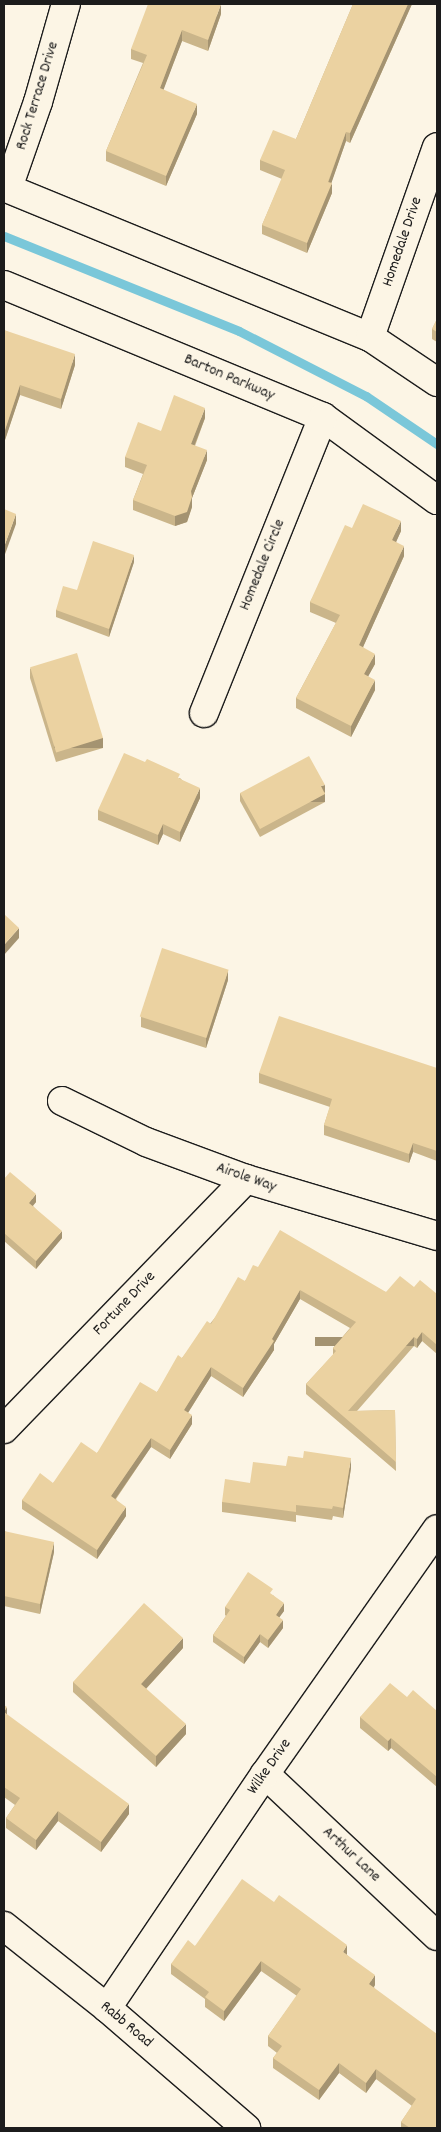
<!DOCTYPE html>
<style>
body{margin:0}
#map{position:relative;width:441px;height:2132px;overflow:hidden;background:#fcf5e5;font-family:Dekko,sans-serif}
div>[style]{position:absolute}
.stream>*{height:9px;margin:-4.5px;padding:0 4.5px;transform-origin:4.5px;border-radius:4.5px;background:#7ac7d9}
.roads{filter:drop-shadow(1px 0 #1c1c1c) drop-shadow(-1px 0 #1c1c1c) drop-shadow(0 1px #1c1c1c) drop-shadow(0 -1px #1c1c1c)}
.minor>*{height:28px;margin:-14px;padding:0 14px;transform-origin:14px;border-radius:14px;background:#fcf5e5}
.wall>*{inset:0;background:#cab58a}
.shaded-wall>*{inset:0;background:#a49371;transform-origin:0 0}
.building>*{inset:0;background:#ebd2a1;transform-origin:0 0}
span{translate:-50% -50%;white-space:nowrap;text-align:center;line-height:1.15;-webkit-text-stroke:5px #fcf5e5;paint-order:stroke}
.street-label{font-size:16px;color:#1c1c1c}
.frame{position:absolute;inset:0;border:5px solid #1c1c1c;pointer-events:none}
</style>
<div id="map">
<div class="stream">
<i style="left:4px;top:236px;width:253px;rotate:22deg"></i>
<i style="left:239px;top:331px;width:143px;rotate:27.1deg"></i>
<i style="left:366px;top:396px;width:86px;rotate:34.1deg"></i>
</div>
<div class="roads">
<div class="minor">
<i style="left:4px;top:187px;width:396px;rotate:22.3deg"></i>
<i style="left:370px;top:337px;width:81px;rotate:33.9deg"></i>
<i style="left:8px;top:188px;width:91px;rotate:-70.8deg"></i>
<i style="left:38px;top:102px;width:102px;rotate:-74.1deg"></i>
<i style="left:4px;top:285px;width:345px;rotate:22.5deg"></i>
<i style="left:323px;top:417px;width:141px;rotate:36.1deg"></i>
<i style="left:370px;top:337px;width:201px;rotate:-70.6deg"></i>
<i style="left:204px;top:713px;width:319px;rotate:-68.1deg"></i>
<i style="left:62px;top:1101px;width:93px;rotate:26deg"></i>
<i style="left:146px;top:1142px;width:107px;rotate:20.3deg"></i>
<i style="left:246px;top:1179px;width:199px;rotate:16.6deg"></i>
<i style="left:4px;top:1429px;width:348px;rotate:-45.9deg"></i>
<i style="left:265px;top:1774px;width:236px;rotate:43.3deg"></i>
<i style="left:4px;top:1926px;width:132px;rotate:38.5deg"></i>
<i style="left:107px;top:2008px;width:184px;rotate:40.8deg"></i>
<i style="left:107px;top:2008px;width:282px;rotate:-56deg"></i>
<i style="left:265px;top:1774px;width:299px;rotate:-54.9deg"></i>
</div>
</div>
<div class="wall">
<i style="clip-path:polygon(353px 4px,412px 4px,350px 143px,346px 141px,331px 183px,332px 193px,307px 253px,262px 234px,262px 225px,282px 179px,260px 170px,260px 160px,296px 139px)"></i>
<i style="clip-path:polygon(221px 14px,208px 51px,182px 41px,163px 90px,197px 114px,166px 186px,106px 161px,106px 151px,143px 63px,131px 59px,131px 49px)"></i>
<i style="clip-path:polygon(437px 319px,437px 342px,432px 339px,432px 329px)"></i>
<i style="clip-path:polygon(4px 330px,75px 365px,61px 409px,20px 395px,5px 440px,4px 440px)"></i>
<i style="clip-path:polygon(205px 418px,195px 446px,207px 460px,192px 498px,192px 507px,187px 522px,175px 526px,133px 510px,133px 500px,143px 474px,125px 467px,125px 457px,161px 431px)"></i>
<i style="clip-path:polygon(352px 528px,401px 531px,396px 542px,404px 556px,363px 647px,375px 664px,368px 676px,375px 690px,351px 737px,296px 708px,296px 698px,336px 623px,310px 612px,310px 602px)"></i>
<i style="clip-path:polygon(134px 562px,109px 637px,56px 617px,56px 610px,77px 590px)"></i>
<i style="clip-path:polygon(30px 668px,103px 748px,56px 762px,30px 678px)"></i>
<i style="clip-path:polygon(180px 778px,200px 798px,180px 842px,163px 834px,158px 845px,98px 820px,98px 810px)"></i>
<i style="clip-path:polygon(325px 792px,325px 802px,260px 837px,240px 801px,240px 793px)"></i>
<i style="clip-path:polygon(228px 980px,206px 1048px,141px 1027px,141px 1017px)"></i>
<i style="clip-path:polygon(437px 1068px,437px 1161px,413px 1152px,409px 1163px,324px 1135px,324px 1125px,330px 1107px,259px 1083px,259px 1073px)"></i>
<i style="clip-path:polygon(4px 1179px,36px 1202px,33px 1206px,62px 1238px,36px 1269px,4px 1241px)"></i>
<i style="clip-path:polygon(258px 1267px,386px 1292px,414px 1287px,437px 1294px,437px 1354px,422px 1341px,417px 1348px,414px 1346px,357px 1411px,395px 1410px,396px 1471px,306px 1394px,306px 1384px,333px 1355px,333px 1348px,350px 1328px,300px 1299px,274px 1344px,274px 1350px,243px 1397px,211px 1376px,188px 1413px,192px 1424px,170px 1459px,151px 1447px,116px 1499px,126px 1516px,97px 1559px,22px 1509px,22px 1500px,53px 1483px,97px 1453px,157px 1392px,182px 1358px,245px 1281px)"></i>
<i style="clip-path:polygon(286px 1466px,351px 1468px,343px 1518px,333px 1516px,332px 1520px,296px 1515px,296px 1522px,222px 1512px,222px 1502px,250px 1483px)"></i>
<i style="clip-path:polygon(4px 1531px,54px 1552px,40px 1614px,4px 1606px)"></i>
<i style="clip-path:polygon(273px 1595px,284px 1611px,279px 1617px,283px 1628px,268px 1648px,260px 1642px,244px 1664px,213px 1642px,213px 1635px,226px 1616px,225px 1615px,225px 1607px)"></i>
<i style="clip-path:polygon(183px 1648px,146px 1689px,186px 1734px,156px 1767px,73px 1692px,73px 1682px)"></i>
<i style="clip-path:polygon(407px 1697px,437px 1711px,437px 1787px,391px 1748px,388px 1751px,360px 1728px,360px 1717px)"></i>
<i style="clip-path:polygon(4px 1705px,7px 1715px,129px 1814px,101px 1852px,58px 1821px,36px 1850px,6px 1828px,6px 1818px,15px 1805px,4px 1797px)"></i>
<i style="clip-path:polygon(274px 1902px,347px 1955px,375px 1985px,374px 1987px,437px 2128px,401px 2128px,401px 2122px,412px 2106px,376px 2079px,366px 2093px,339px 2073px,319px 2100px,273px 2068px,273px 2058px,277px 2053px,268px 2046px,268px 2036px,297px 1996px,261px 1971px,224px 2021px,205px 2007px,205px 1999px,171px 1974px,171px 1964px,195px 1946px)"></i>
</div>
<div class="shaded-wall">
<i style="clip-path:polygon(221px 4px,221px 14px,208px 51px,208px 40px)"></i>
<i style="clip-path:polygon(408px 4px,412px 4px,350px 143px,350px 133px)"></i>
<i style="clip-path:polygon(182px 30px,182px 41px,160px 99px,160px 88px)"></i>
<i style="clip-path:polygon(197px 104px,197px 114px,166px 186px,166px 176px)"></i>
<i style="clip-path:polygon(346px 132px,346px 141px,329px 190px,332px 183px,332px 193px,307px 253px,307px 243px)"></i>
<i style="clip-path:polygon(75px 354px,75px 365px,61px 409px,61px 399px)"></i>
<i style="clip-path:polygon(20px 385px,20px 395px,5px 440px,5px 430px)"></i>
<i style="clip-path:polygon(205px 408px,205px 418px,191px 454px,191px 444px)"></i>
<i style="clip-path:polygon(207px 450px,207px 460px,192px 498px,192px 507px,187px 522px,175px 526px,175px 516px,191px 491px)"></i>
<i style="clip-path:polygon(16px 514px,16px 524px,4px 557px,4px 547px)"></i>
<i style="clip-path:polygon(401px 521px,401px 531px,392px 551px,392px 540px)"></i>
<i style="clip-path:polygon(404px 546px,404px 556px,359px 656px,359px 645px)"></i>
<i style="clip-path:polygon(134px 555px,134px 562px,109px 637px,109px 629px)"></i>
<i style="clip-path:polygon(375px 654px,375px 664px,364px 684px,364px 674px)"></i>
<i style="clip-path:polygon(375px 680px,375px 690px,351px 737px,351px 726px)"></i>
<i style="left:103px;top:738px;width:10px;height:49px;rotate:90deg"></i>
<i style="clip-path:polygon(325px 785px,325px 792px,321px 794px,321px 786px)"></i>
<i style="clip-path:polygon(200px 788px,200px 798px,180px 842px,180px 832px)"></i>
<i style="left:325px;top:794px;width:8px;height:74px;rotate:90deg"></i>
<i style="clip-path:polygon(163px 824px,163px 834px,158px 845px,158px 835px)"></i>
<i style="clip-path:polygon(19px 928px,19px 938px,4px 955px,4px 945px)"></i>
<i style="clip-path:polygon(228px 970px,228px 980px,206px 1048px,206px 1038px)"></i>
<i style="clip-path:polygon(413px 1143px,413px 1152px,409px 1163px,409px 1154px)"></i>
<i style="clip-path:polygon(36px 1194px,36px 1202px,29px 1210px,29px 1203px)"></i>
<i style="clip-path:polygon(62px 1231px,62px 1238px,36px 1269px,36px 1261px)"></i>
<i style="clip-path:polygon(300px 1290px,300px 1299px,274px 1344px,274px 1350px,243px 1397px,243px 1388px)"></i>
<i style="clip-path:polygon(422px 1332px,422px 1341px,417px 1348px,417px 1339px)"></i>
<i style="left:414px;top:1337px;width:9px;height:99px;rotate:90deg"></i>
<i style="clip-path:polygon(211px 1367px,211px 1376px,184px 1419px,184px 1410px)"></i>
<i style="clip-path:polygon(192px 1415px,192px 1424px,170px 1459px,170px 1450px)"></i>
<i style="clip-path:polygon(151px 1438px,151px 1447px,111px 1505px,111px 1496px)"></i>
<i style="clip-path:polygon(351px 1458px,351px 1468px,343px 1518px,343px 1508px)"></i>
<i style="clip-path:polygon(126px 1507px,126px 1516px,97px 1559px,97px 1550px)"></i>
<i style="clip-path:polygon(54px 1542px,54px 1552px,40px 1614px,40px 1604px)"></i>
<i style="clip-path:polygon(284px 1603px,284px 1611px,276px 1622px,276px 1615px)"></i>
<i style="clip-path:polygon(283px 1620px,283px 1628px,268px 1648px,268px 1640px)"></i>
<i style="clip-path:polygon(260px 1634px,260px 1642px,244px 1664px,244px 1657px)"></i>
<i style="clip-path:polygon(183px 1638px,183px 1648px,141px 1694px,141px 1684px)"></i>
<i style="clip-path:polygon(7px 1707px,7px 1717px,4px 1722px,4px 1712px)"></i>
<i style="clip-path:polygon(186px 1724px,186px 1734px,156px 1767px,156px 1756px)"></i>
<i style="clip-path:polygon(391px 1738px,391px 1748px,388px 1751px,388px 1741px)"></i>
<i style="clip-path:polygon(129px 1804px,129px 1814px,101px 1852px,101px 1842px)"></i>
<i style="clip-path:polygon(58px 1811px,58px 1821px,36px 1850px,36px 1840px)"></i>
<i style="clip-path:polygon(347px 1945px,347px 1955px,343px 1952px)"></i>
<i style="clip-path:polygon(261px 1961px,261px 1971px,224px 2021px,224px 2011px)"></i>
<i style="clip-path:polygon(375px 1975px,375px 1985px,369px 1994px,369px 1984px)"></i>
<i style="clip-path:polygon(339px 2063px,339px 2073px,319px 2100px,319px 2090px)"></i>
<i style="clip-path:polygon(376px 2069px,376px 2079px,366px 2093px,366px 2083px)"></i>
</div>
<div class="building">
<i style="clip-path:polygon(148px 4px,221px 4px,208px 40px,182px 30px,160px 88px,197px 104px,166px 176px,106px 151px,147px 55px,131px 49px)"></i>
<i style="clip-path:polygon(353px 4px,408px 4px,350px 133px,346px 132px,328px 182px,332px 183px,307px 243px,262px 225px,285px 170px,260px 160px,273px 130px,296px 139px)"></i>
<i style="clip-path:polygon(437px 319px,437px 332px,432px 329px)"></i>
<i style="clip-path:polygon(4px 330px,75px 354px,61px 399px,20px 385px,5px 430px,4px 430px)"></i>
<i style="clip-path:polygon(174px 395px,205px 408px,191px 444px,207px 450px,191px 491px,192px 497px,187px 512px,175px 516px,133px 500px,147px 465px,125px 457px,138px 422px,161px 431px)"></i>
<i style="clip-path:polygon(363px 504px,401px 521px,392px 540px,404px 546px,359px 645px,375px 654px,364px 674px,375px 680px,351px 726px,296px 698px,340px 615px,310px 602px,345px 525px,352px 528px)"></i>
<i style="clip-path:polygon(4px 509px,16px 514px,4px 547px)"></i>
<i style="clip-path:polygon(93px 541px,134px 555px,109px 629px,56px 610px,63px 586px,77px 590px)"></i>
<i style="left:77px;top:653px;width:89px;height:49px;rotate:73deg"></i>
<i style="clip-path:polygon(124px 753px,145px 762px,147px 759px,180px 774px,178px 778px,200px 788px,180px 832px,163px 824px,158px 835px,98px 810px)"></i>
<i style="clip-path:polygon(309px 756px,325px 785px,321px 786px,325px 794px,260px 829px,240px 793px)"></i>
<i style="clip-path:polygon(4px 914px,19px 928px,4px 945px)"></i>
<i style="left:162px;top:948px;width:70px;height:72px;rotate:18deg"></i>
<i style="clip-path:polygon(279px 1016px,437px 1068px,437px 1151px,413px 1143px,409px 1154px,324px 1125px,332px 1099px,259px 1073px)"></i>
<i style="clip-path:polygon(10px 1172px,36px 1194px,29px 1203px,62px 1231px,36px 1261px,4px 1233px,4px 1179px)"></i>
<i style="clip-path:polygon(280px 1230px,386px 1292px,400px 1276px,414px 1287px,420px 1280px,437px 1294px,437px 1345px,422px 1332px,417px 1339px,414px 1337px,348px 1411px,395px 1410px,396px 1462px,306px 1384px,336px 1351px,333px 1348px,356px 1322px,300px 1290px,272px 1339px,274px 1341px,243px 1388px,211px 1367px,184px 1410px,192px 1415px,170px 1450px,151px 1438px,111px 1496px,126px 1507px,97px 1550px,22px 1500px,40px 1473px,53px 1483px,81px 1442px,97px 1453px,140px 1382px,157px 1392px,178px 1355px,182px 1358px,207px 1321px,211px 1324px,238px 1277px,245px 1281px,253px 1265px,258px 1267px)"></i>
<i style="clip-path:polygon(304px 1451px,351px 1458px,343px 1508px,333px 1506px,332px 1509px,296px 1505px,296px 1512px,222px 1502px,225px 1479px,250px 1483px,253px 1462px,286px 1466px,288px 1456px,303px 1458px)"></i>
<i style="clip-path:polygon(4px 1531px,54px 1542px,40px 1604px,4px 1596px)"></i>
<i style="clip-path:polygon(248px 1572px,273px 1589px,270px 1593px,284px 1603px,276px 1615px,283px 1620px,268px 1640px,260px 1634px,244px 1657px,213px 1635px,230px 1610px,225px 1607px)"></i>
<i style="clip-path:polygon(144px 1603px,183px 1638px,141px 1684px,186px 1724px,156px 1756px,73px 1682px)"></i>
<i style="clip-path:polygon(390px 1683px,407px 1697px,413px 1690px,437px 1711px,437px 1777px,391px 1738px,388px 1741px,360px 1717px)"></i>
<i style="clip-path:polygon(4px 1705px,7px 1707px,4px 1712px)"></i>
<i style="clip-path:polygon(4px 1712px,129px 1804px,101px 1842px,58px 1811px,36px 1840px,6px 1818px,20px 1798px,4px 1787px)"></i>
<i style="clip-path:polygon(242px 1879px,274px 1902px,279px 1895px,347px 1945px,343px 1952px,375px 1975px,369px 1984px,437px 2034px,437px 2056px,436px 2058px,437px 2059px,437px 2128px,410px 2128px,401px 2122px,416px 2099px,376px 2069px,366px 2083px,339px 2063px,319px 2090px,273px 2058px,282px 2046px,268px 2036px,301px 1989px,261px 1961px,224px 2011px,205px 1997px,209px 1992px,171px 1964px,188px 1940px,195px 1946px)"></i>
</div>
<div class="street-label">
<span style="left:38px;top:96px;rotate:-73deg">Rock Terrace Drive</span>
<span style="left:403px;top:242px;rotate:-71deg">Homedale Drive</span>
<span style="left:229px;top:378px;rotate:23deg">Barton Parkway</span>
<span style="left:263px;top:565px;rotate:-68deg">Homedale Circle</span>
<span style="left:246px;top:1178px;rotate:19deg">Airole Way</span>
<span style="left:125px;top:1304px;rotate:-46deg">Fortune Drive</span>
<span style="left:270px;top:1767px;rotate:-55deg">Wilke Drive</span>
<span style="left:351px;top:1855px;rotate:43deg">Arthur Lane</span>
<span style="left:126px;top:2025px;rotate:40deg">Rabb Road</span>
</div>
<div class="frame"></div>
</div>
